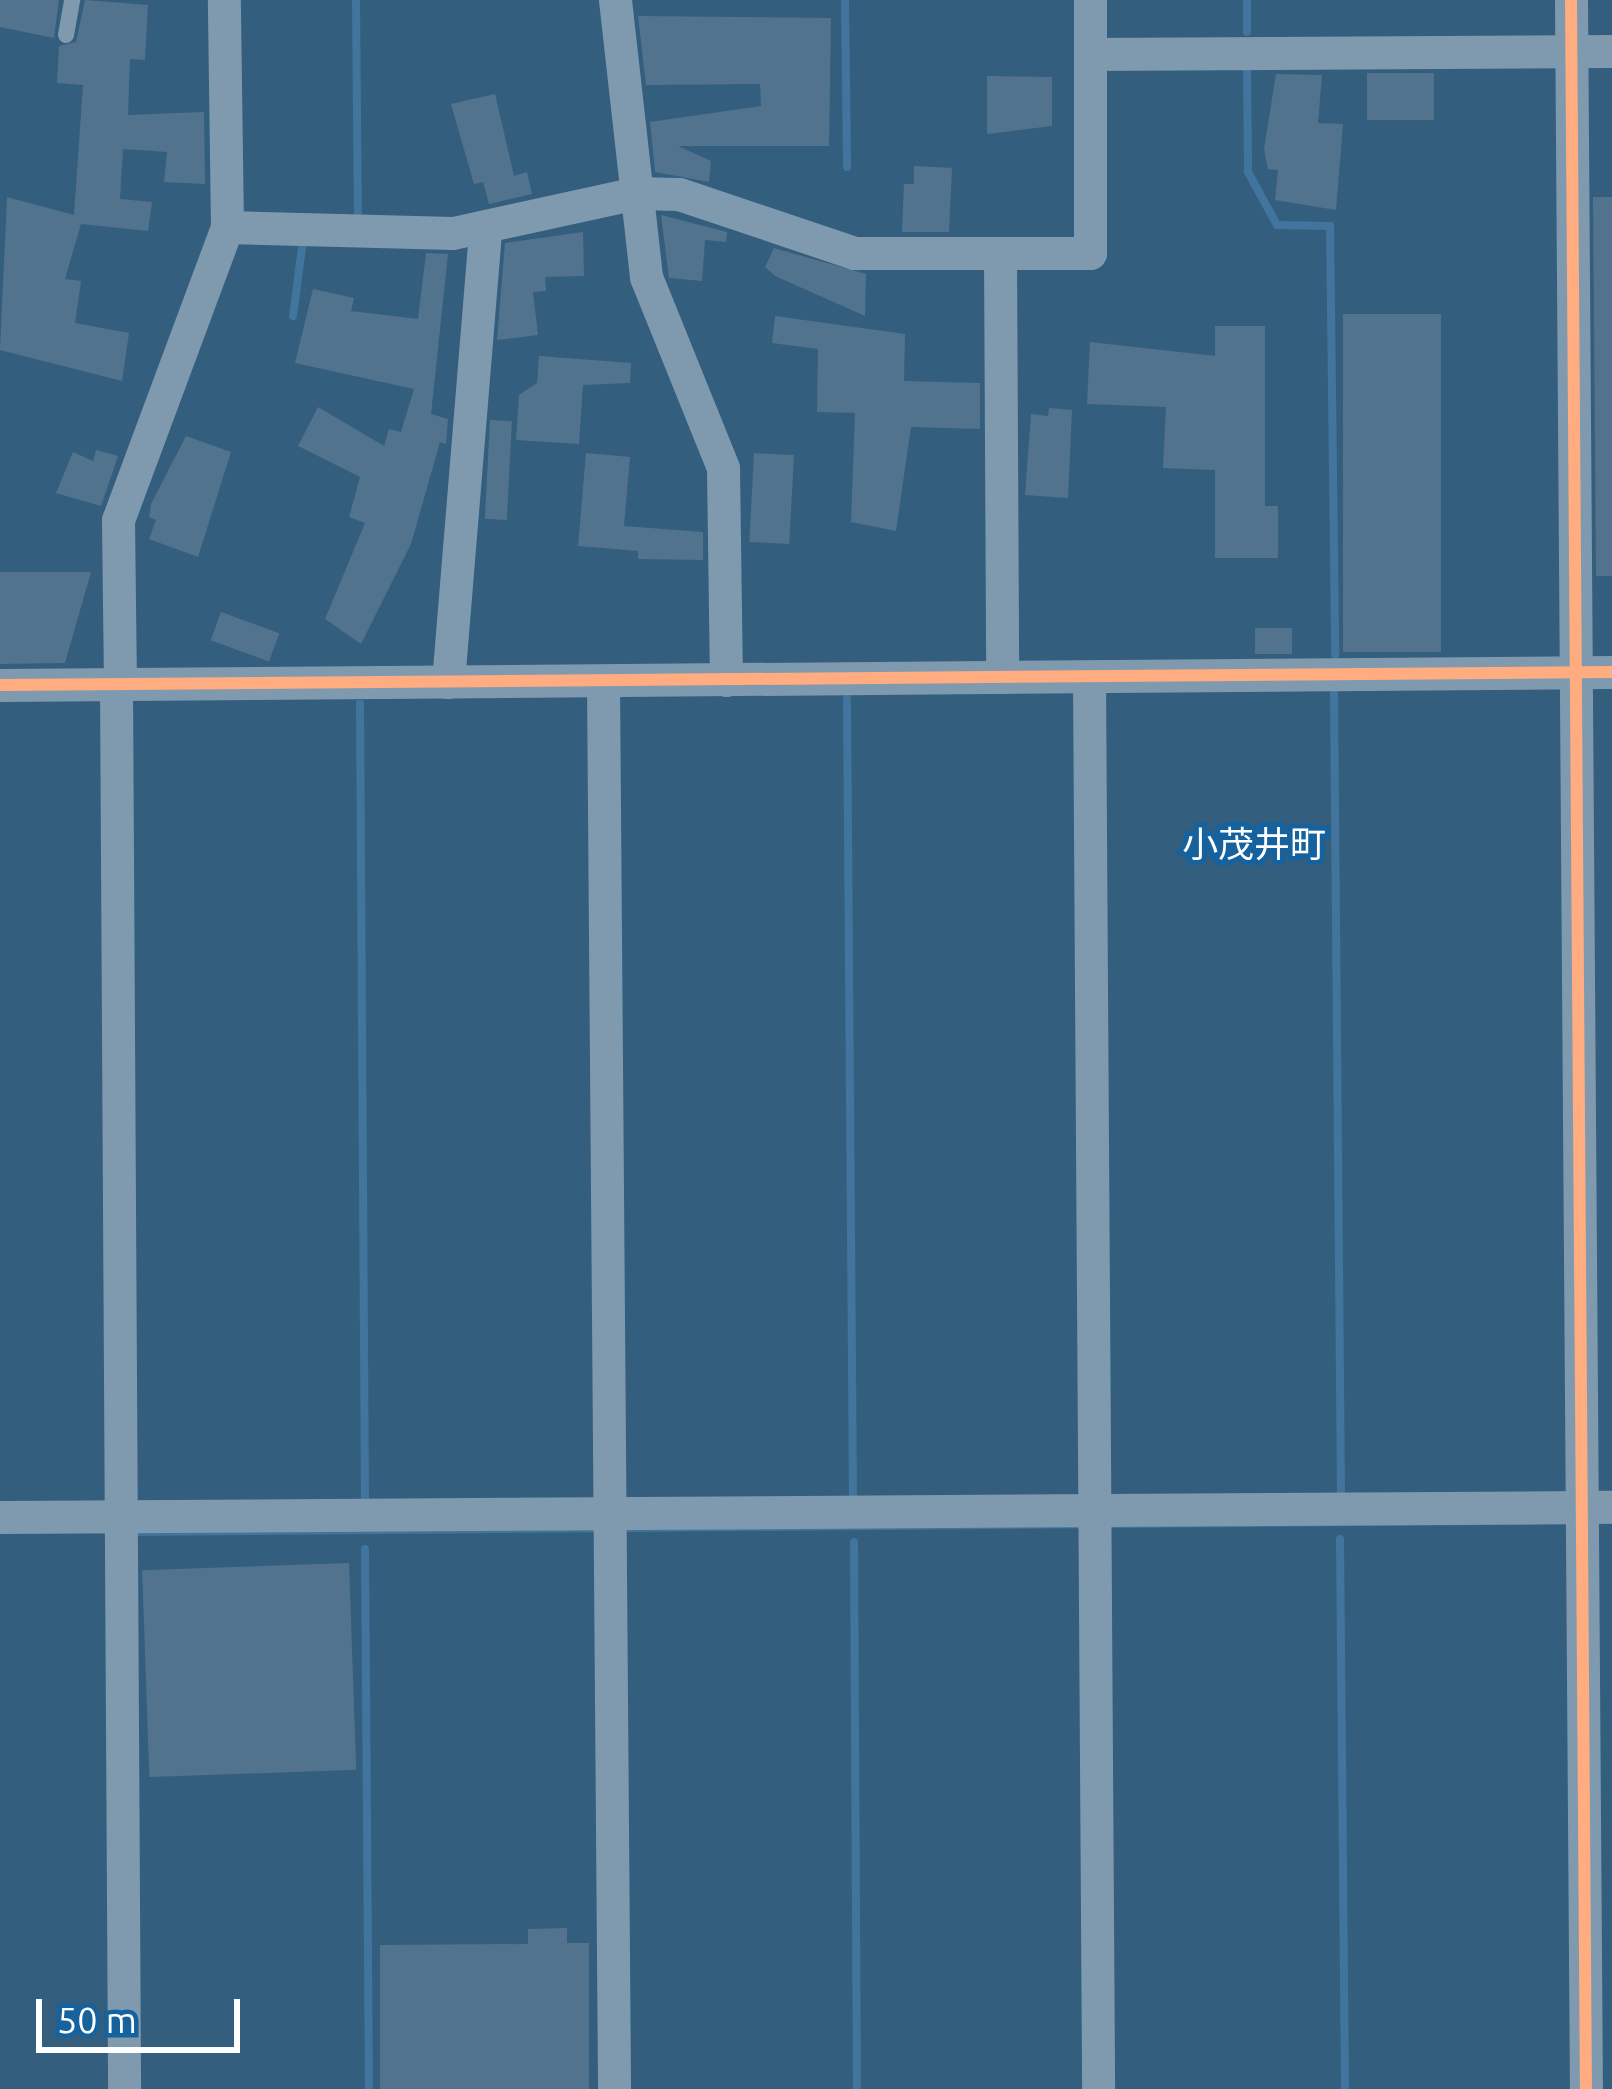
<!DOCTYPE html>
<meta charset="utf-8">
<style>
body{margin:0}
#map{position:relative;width:1612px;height:2089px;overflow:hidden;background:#345e7e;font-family:Ubuntu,"Noto Sans JP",sans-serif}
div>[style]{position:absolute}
.water>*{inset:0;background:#41759e}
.stream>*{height:8px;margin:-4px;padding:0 4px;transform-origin:4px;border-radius:4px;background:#41759e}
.building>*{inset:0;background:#52738d;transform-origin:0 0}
.lane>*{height:16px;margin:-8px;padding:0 8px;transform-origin:8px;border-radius:8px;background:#7f9aaf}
.street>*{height:33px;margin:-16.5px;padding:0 16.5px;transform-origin:16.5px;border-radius:16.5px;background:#7f9aaf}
.cycleway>*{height:12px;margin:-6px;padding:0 6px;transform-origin:6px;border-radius:6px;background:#ffac80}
span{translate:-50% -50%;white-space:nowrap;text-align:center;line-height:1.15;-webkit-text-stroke:10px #15629e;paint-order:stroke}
.quarter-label{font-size:36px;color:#fff}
.scale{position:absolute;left:36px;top:1999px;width:204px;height:54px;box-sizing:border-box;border:6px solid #fff;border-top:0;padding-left:15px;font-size:36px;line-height:42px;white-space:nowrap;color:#fff;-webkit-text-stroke:9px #15629e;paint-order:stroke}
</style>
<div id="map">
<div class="water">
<i style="clip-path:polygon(1612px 1517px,1612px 1524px,129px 1536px,129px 1527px)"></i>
</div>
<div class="stream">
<i style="left:356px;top:0;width:214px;rotate:89.5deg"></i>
<i style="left:845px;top:0;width:167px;rotate:89.3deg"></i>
<i style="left:1247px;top:0;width:32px;rotate:90deg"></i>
<i style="left:1247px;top:68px;width:104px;rotate:89.4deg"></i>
<i style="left:1248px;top:172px;width:60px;rotate:61.3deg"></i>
<i style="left:1277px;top:225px;width:53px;rotate:1.1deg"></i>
<i style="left:1330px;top:226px;width:429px;rotate:89.3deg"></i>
<i style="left:293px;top:316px;width:77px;rotate:-82.5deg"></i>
<i style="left:1334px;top:693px;width:807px;rotate:89.5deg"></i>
<i style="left:847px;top:699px;width:802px;rotate:89.57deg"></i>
<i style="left:360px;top:704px;width:797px;rotate:89.64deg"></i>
<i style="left:1340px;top:1539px;width:550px;rotate:89.48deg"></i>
<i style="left:854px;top:1542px;width:547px;rotate:89.69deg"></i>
<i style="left:365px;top:1549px;width:540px;rotate:89.58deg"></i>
</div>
<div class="building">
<i style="clip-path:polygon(0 0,59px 0,54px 38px,0 27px)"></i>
<i style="clip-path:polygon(85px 0,148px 5px,145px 60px,130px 59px,128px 115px,204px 112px,205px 184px,164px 182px,167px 152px,123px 149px,120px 199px,152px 202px,148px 231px,81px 224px,65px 279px,81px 281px,75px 323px,129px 333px,122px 381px,0 350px,7px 197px,74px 215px,83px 85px,57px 83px,59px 46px,76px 42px)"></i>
<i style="clip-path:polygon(638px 16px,831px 18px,829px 146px,678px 146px,711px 161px,709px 182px,655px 172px,650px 122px,761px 106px,760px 84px,646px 85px)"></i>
<i style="left:1367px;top:73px;width:67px;height:47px"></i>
<i style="clip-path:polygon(1276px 74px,1322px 75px,1318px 123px,1343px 124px,1336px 210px,1275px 200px,1278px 170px,1268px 169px,1264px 149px)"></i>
<i style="clip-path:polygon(987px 76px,1052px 77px,1052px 126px,987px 134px)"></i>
<i style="clip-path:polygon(495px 94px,514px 176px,527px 172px,532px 194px,489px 204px,483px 182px,474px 184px,451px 104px)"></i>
<i style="clip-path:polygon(914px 166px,952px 168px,949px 232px,902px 232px,904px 184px,914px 184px)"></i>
<i style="clip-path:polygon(1593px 197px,1612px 197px,1612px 576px,1596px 576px)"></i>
<i style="clip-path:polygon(661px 215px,727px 232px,726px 242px,705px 240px,702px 281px,669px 278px)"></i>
<i style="clip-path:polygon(583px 232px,584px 276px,545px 277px,546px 291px,533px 292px,538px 335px,497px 340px,505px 243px)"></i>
<i style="clip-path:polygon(774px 248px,866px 274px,865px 316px,775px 276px,765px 267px)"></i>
<i style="clip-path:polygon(426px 253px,448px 254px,431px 414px,448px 419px,446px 444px,440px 442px,411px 544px,361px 644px,325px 619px,365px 523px,349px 517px,360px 477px,298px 446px,318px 407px,384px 446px,389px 429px,401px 432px,414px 389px,295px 363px,313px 289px,354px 298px,351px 311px,418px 319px)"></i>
<i style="left:1343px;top:314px;width:98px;height:338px"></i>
<i style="clip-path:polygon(775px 316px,905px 334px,904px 381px,980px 383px,980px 429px,911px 427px,896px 531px,851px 522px,855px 413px,817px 412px,818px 349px,772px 343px)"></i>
<i style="clip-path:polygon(1215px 326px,1265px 326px,1265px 506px,1278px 506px,1278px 558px,1215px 558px,1215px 470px,1163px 468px,1166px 407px,1087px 404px,1090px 342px,1215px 356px)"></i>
<i style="clip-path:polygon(539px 356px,631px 363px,630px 383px,583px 385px,579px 444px,516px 440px,519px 395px,537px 383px)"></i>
<i style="clip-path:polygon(1049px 408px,1072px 410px,1068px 498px,1025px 495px,1031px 414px,1048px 416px)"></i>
<i style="left:490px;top:420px;width:22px;height:99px;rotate:3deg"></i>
<i style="clip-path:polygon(186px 436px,231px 452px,198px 557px,149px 539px,156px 520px,149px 517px,151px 504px)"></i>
<i style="clip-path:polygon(96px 450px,118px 456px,101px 506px,56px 493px,73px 452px,93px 461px)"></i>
<i style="clip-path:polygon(586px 453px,630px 457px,624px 526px,703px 532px,703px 560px,638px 559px,638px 551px,578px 546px)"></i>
<i style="left:754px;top:453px;width:40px;height:89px;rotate:3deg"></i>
<i style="clip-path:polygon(0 572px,91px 572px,65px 663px,0 664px)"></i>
<i style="left:221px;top:612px;width:62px;height:30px;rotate:20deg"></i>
<i style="left:1255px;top:628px;width:37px;height:26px"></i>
<i style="left:349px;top:1563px;width:207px;height:207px;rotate:88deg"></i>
<i style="clip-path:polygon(567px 1928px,567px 1943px,589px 1943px,589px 2089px,380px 2089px,380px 1945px,528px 1944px,528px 1929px)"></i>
</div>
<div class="lane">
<i style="left:66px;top:35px;width:36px;rotate:-80deg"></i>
</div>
<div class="street">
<i style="left:615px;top:0;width:279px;rotate:83.6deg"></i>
<i style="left:646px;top:277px;width:206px;rotate:68deg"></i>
<i style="left:723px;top:468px;width:212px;rotate:89.2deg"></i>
<i style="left:1090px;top:0;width:54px;rotate:90deg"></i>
<i style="left:1090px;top:54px;width:522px;rotate:-0.33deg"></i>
<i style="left:1571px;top:0;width:2089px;rotate:89.59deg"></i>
<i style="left:227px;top:227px;width:226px;rotate:1.5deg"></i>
<i style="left:453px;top:233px;width:187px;rotate:-12.3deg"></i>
<i style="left:636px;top:193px;width:43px;rotate:1.3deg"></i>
<i style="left:679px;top:194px;width:185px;rotate:18.6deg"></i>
<i style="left:854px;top:253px;width:236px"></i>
<i style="left:1090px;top:253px;width:199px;rotate:-90deg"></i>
<i style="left:1000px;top:254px;width:423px;rotate:89.7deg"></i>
<i style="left:1089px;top:677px;width:1412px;rotate:89.63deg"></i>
<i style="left:603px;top:681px;width:1408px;rotate:89.55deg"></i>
<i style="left:448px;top:682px;width:455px;rotate:-85.3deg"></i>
<i style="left:116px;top:684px;width:1405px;rotate:89.67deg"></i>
<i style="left:120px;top:684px;width:164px;rotate:-90.7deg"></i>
<i style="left:118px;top:520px;width:313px;rotate:-69.6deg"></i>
<i style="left:227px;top:227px;width:227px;rotate:-90.8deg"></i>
<i style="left:0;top:685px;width:1612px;rotate:-0.46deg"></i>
<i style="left:0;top:1517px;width:1612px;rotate:-0.36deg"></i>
</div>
<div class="cycleway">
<i style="left:1571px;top:0;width:2089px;rotate:89.59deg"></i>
<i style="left:0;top:685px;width:1612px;rotate:-0.46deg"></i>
</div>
<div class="quarter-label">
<span style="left:1254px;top:844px">小茂井町</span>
</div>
<div class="scale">50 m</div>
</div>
